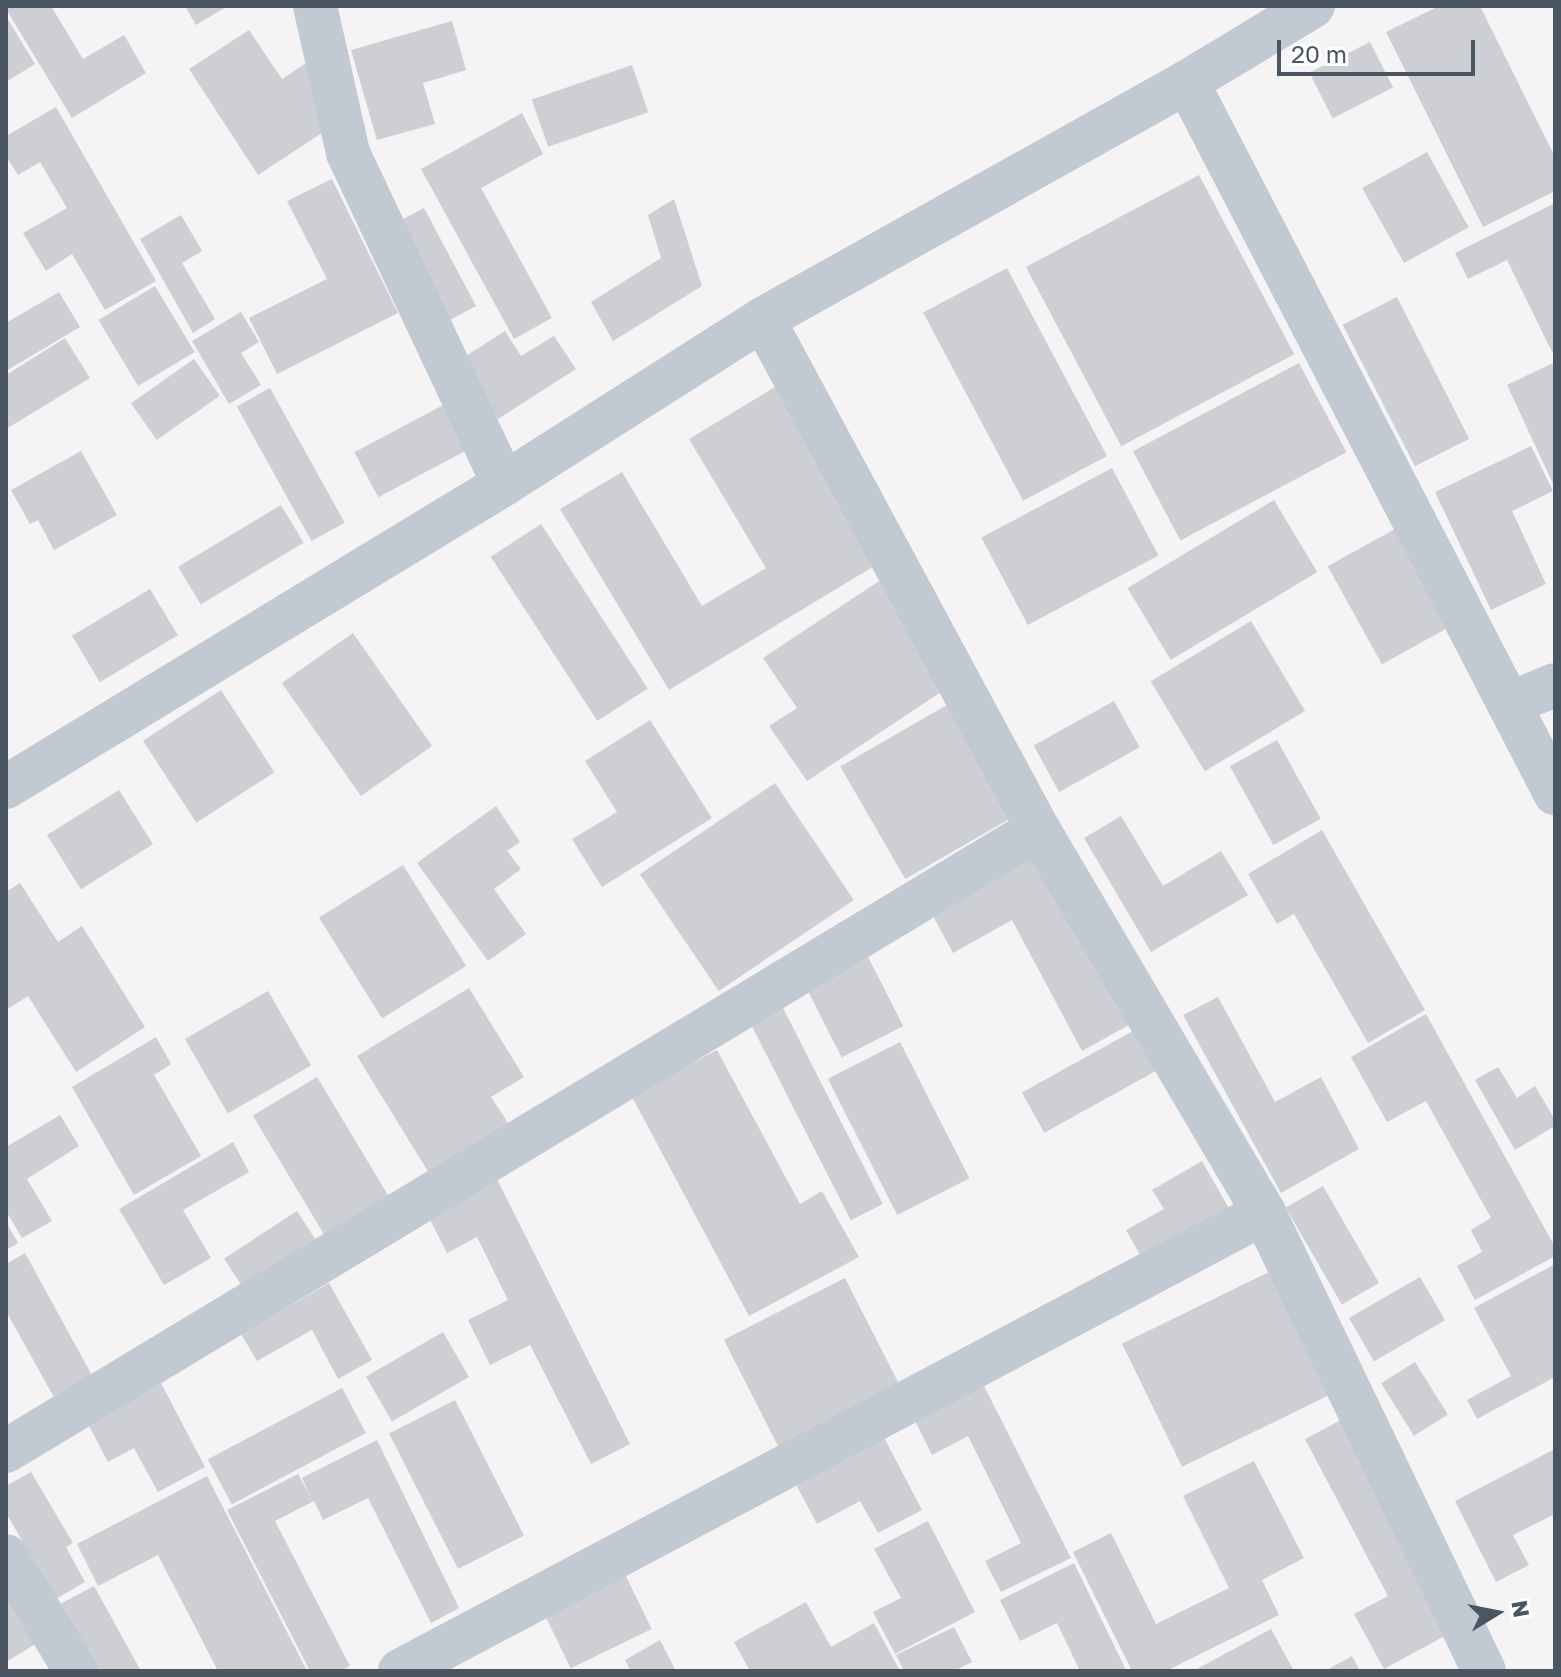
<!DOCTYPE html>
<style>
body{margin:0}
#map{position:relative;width:1561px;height:1677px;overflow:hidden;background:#f5f3f3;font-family:"Golos Text",sans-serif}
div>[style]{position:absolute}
.building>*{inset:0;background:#cdcfd5;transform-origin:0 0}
.minor>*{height:44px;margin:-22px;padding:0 22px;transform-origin:22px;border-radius:22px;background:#c1cad2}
span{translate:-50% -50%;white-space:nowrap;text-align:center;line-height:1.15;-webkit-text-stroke:8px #fff;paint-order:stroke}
.frame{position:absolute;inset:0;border:8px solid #4a5661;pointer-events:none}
.north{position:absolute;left:1457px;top:1573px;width:80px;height:80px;-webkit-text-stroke:6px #fff;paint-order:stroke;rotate:80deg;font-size:22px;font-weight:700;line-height:32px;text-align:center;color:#4a5661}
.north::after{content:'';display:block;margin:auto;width:28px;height:36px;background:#4a5661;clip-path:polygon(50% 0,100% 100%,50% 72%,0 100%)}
.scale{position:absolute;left:1277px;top:40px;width:198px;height:36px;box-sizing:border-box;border:4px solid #4a5661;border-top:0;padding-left:10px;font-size:24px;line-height:28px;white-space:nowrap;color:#4a5661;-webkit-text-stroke:6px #fff;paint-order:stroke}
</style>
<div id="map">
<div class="building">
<i style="clip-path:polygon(11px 6px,51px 6px,83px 59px,124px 35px,146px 73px,72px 118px,6px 9px)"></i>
<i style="clip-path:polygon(185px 6px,228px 6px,196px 25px)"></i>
<i style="clip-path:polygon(1439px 6px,1480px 6px,1555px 157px,1555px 191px,1483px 227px,1386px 32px)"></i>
<i style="clip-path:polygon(9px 21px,35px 64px,6px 82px,6px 23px)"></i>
<i style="clip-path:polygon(452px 21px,466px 70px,423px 83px,435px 124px,377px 140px,351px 50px)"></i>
<i style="clip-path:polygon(249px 30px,282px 79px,317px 56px,337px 123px,258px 175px,189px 69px)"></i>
<i style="left:1370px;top:42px;width:51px;height:68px;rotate:63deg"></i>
<i style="left:632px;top:65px;width:50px;height:106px;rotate:71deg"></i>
<i style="clip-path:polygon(56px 107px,156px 281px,105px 310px,72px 254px,46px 271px,23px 233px,67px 208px,40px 162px,18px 175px,6px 156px,6px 136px)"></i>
<i style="clip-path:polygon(522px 113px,543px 154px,481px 188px,552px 318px,514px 339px,421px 169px)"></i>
<i style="left:1427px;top:152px;width:86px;height:74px;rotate:61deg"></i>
<i style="left:1199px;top:175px;width:203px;height:196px;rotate:62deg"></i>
<i style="clip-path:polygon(332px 179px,398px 313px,277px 374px,249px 318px,327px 279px,287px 201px)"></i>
<i style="clip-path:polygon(674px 199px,702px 286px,613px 341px,591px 302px,661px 258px,648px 215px)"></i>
<i style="clip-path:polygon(1555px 203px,1555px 351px,1552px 352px,1507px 260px,1468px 279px,1455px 253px)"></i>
<i style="left:424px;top:208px;width:111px;height:41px;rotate:62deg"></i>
<i style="clip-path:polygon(181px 215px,202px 251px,182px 263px,215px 319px,193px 333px,140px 239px)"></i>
<i style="left:1007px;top:268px;width:213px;height:95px;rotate:62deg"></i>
<i style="left:155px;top:286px;width:77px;height:66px;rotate:59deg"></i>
<i style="clip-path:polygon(59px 292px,80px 327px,6px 371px,6px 323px)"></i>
<i style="left:1397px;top:297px;width:159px;height:61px;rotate:63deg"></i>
<i style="clip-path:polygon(241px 312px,259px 342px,241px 353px,261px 385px,229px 404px,192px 341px)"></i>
<i style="clip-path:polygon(505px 331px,521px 356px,554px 336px,576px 369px,498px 419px,461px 359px)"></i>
<i style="clip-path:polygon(65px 338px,90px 378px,6px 429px,6px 375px)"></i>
<i style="left:194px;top:359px;width:45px;height:77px;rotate:55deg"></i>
<i style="clip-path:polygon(1555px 362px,1555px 488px,1507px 385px)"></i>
<i style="left:1299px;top:363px;width:101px;height:188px;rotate:62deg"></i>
<i style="clip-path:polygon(775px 387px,881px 562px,669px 690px,560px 509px,622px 472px,702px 606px,766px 568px,689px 439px)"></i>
<i style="left:270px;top:388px;width:154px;height:38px;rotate:61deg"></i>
<i style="left:447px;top:403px;width:51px;height:105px;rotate:62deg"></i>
<i style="clip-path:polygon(1531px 446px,1553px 491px,1512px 511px,1546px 584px,1491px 610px,1435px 492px)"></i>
<i style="clip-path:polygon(81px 451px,117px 515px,54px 550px,38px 520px,30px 524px,11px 490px)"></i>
<i style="left:1112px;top:468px;width:99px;height:148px;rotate:62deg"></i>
<i style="left:1274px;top:500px;width:84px;height:171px;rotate:59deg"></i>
<i style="left:281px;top:505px;width:44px;height:120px;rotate:59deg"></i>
<i style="left:541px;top:524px;width:196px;height:60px;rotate:57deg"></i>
<i style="left:1395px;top:529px;width:112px;height:77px;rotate:61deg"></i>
<i style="clip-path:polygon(879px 581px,950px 686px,807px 781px,769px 726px,797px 708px,763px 658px)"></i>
<i style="left:150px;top:589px;width:54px;height:91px;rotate:59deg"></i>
<i style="left:1251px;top:621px;width:105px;height:117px;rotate:59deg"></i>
<i style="left:353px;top:633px;width:138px;height:87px;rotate:55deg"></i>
<i style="left:221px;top:690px;width:98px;height:93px;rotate:57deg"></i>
<i style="left:1114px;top:701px;width:53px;height:92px;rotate:61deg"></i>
<i style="left:952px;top:702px;width:130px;height:129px;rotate:60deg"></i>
<i style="clip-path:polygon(650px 720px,712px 818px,602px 887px,572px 839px,617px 812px,585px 761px)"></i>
<i style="left:1277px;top:740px;width:90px;height:54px;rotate:61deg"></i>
<i style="left:775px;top:783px;width:141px;height:163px;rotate:56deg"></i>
<i style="left:119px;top:790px;width:64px;height:85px;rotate:58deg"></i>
<i style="clip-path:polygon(496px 806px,520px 842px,507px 851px,521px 869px,494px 889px,526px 934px,488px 961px,417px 863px)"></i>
<i style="clip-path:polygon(1121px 816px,1163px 886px,1221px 851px,1248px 895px,1151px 952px,1084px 838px)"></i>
<i style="clip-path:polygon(1322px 830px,1425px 1010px,1368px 1043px,1294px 914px,1277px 924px,1248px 874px)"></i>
<i style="clip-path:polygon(1037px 854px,1129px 1025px,1082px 1051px,1012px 920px,953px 953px,931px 912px)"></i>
<i style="left:403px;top:865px;width:119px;height:99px;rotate:58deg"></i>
<i style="clip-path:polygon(20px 883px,58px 942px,82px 926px,145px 1027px,76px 1072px,28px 996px,6px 1010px,6px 892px)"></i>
<i style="left:866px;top:953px;width:82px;height:69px;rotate:63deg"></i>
<i style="clip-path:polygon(469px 988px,524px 1077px,491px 1097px,512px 1129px,432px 1178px,357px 1056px)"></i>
<i style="left:268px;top:991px;width:86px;height:96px;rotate:60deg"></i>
<i style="clip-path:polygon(1218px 997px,1275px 1102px,1321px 1077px,1359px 1149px,1281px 1193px,1183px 1015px)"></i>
<i style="left:783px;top:1008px;width:220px;height:36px;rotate:63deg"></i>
<i style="clip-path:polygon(1426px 1014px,1555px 1247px,1555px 1256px,1475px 1300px,1457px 1266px,1482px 1252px,1471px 1230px,1491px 1218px,1426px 1101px,1387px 1122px,1351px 1057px)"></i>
<i style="left:1133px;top:1031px;width:46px;height:127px;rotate:61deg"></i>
<i style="clip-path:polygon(156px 1037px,171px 1064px,154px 1075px,201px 1156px,134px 1195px,72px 1087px)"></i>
<i style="left:900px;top:1042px;width:153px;height:81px;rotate:63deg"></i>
<i style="clip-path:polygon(717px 1050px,800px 1204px,822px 1191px,859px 1257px,749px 1316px,631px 1095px)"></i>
<i style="clip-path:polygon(1498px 1067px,1517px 1098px,1535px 1086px,1555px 1120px,1555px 1126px,1515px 1150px,1475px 1080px)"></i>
<i style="left:317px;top:1077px;width:140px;height:75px;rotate:59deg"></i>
<i style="clip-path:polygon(60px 1115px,79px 1146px,27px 1179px,52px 1221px,22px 1238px,6px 1211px,6px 1147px)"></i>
<i style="clip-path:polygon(233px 1142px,249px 1172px,183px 1210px,211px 1258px,164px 1285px,119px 1209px)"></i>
<i style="clip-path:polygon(1202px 1161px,1231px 1212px,1144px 1262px,1126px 1230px,1164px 1209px,1152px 1190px)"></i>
<i style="clip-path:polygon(496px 1177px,630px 1444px,591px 1464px,530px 1345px,490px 1365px,468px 1320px,508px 1300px,477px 1237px,447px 1253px,426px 1212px)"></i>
<i style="left:1323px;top:1186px;width:112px;height:43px;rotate:60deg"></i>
<i style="left:297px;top:1211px;width:40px;height:87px;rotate:57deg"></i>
<i style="clip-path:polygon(6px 1222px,18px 1243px,6px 1250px)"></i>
<i style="clip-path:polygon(25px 1253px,94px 1379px,56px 1401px,6px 1311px,6px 1264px)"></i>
<i style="clip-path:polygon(1555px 1264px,1555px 1377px,1477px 1419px,1467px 1400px,1511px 1376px,1474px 1308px)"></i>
<i style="left:1273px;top:1270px;width:137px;height:168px;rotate:64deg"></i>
<i style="left:1420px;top:1277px;width:50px;height:82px;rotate:60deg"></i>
<i style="left:845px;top:1278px;width:124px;height:136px;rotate:63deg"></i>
<i style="clip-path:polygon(329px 1283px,372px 1360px,338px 1379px,312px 1330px,257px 1361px,241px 1334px)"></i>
<i style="left:443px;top:1332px;width:52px;height:89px;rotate:60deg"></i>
<i style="left:1415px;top:1362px;width:62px;height:40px;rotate:58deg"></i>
<i style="clip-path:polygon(980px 1378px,1071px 1558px,1001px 1592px,985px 1561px,1021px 1543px,968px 1436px,932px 1455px,911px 1413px)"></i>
<i style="clip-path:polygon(161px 1383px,205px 1467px,158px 1492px,134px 1448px,108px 1462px,87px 1422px)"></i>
<i style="left:342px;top:1388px;width:51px;height:152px;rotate:62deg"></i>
<i style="left:455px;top:1400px;width:152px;height:74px;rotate:63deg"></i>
<i style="clip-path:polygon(1341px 1420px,1452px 1632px,1384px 1669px,1354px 1614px,1388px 1596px,1305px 1439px)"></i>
<i style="clip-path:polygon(880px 1430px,922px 1510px,878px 1533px,860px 1501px,817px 1524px,792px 1477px)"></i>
<i style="clip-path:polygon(377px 1440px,459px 1608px,431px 1623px,368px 1498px,323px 1520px,314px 1501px,275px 1521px,350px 1666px,341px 1671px,310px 1671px,227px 1510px,298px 1474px,311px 1498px,302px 1478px)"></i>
<i style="clip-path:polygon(1555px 1449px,1555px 1514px,1513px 1535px,1529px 1565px,1496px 1582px,1455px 1501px)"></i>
<i style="clip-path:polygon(1254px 1461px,1304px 1558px,1262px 1580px,1279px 1615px,1166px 1671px,1132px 1671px,1073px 1552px,1111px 1533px,1156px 1624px,1229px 1588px,1183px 1496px)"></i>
<i style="clip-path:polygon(31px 1472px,73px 1543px,66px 1547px,85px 1582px,56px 1599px,6px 1513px,6px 1486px)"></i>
<i style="clip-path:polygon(207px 1476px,307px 1671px,218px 1671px,158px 1555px,98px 1586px,77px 1544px)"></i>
<i style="clip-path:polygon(928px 1521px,975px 1612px,895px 1654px,873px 1612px,901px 1598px,874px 1549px)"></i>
<i style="clip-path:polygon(1074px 1563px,1125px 1668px,1118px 1671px,1080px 1671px,1057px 1623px,1020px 1641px,1000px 1600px)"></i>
<i style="left:621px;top:1566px;width:70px;height:90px;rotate:64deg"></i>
<i style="clip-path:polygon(94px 1586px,141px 1671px,97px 1671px,60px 1604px)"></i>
<i style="clip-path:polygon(6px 1591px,37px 1643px,6px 1662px)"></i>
<i style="clip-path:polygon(806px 1602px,831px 1647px,874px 1623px,900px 1671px,750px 1671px,734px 1642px)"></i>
<i style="clip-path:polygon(954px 1627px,972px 1662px,954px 1671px,904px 1671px,896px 1655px)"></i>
<i style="clip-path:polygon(1271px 1629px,1294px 1671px,1193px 1671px)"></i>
<i style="clip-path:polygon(660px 1640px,676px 1671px,631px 1671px,625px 1660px)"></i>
<i style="clip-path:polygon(1352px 1656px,1360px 1671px,1325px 1671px)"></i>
</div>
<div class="minor">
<i style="left:315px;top:6px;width:151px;rotate:77.3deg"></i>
<i style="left:348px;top:153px;width:366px;rotate:64.8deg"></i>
<i style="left:1187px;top:82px;width:801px;rotate:62.63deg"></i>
<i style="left:763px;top:319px;width:579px;rotate:61.67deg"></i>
<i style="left:1038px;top:829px;width:446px;rotate:59.5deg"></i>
<i style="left:1264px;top:1213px;width:508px;rotate:64.34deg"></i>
<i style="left:1509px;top:704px;width:50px;rotate:-22.4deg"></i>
<i style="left:6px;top:787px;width:583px;rotate:-31.32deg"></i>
<i style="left:504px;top:484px;width:307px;rotate:-32.5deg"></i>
<i style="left:763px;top:319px;width:486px;rotate:-29.2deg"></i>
<i style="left:1187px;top:82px;width:147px;rotate:-31.1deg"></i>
<i style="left:6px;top:1451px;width:1205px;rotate:-31.08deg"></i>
<i style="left:6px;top:1556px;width:135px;rotate:58.7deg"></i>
<i style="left:400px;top:1671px;width:978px;rotate:-27.93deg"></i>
</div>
<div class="frame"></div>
<div class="north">N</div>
<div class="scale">20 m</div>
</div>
